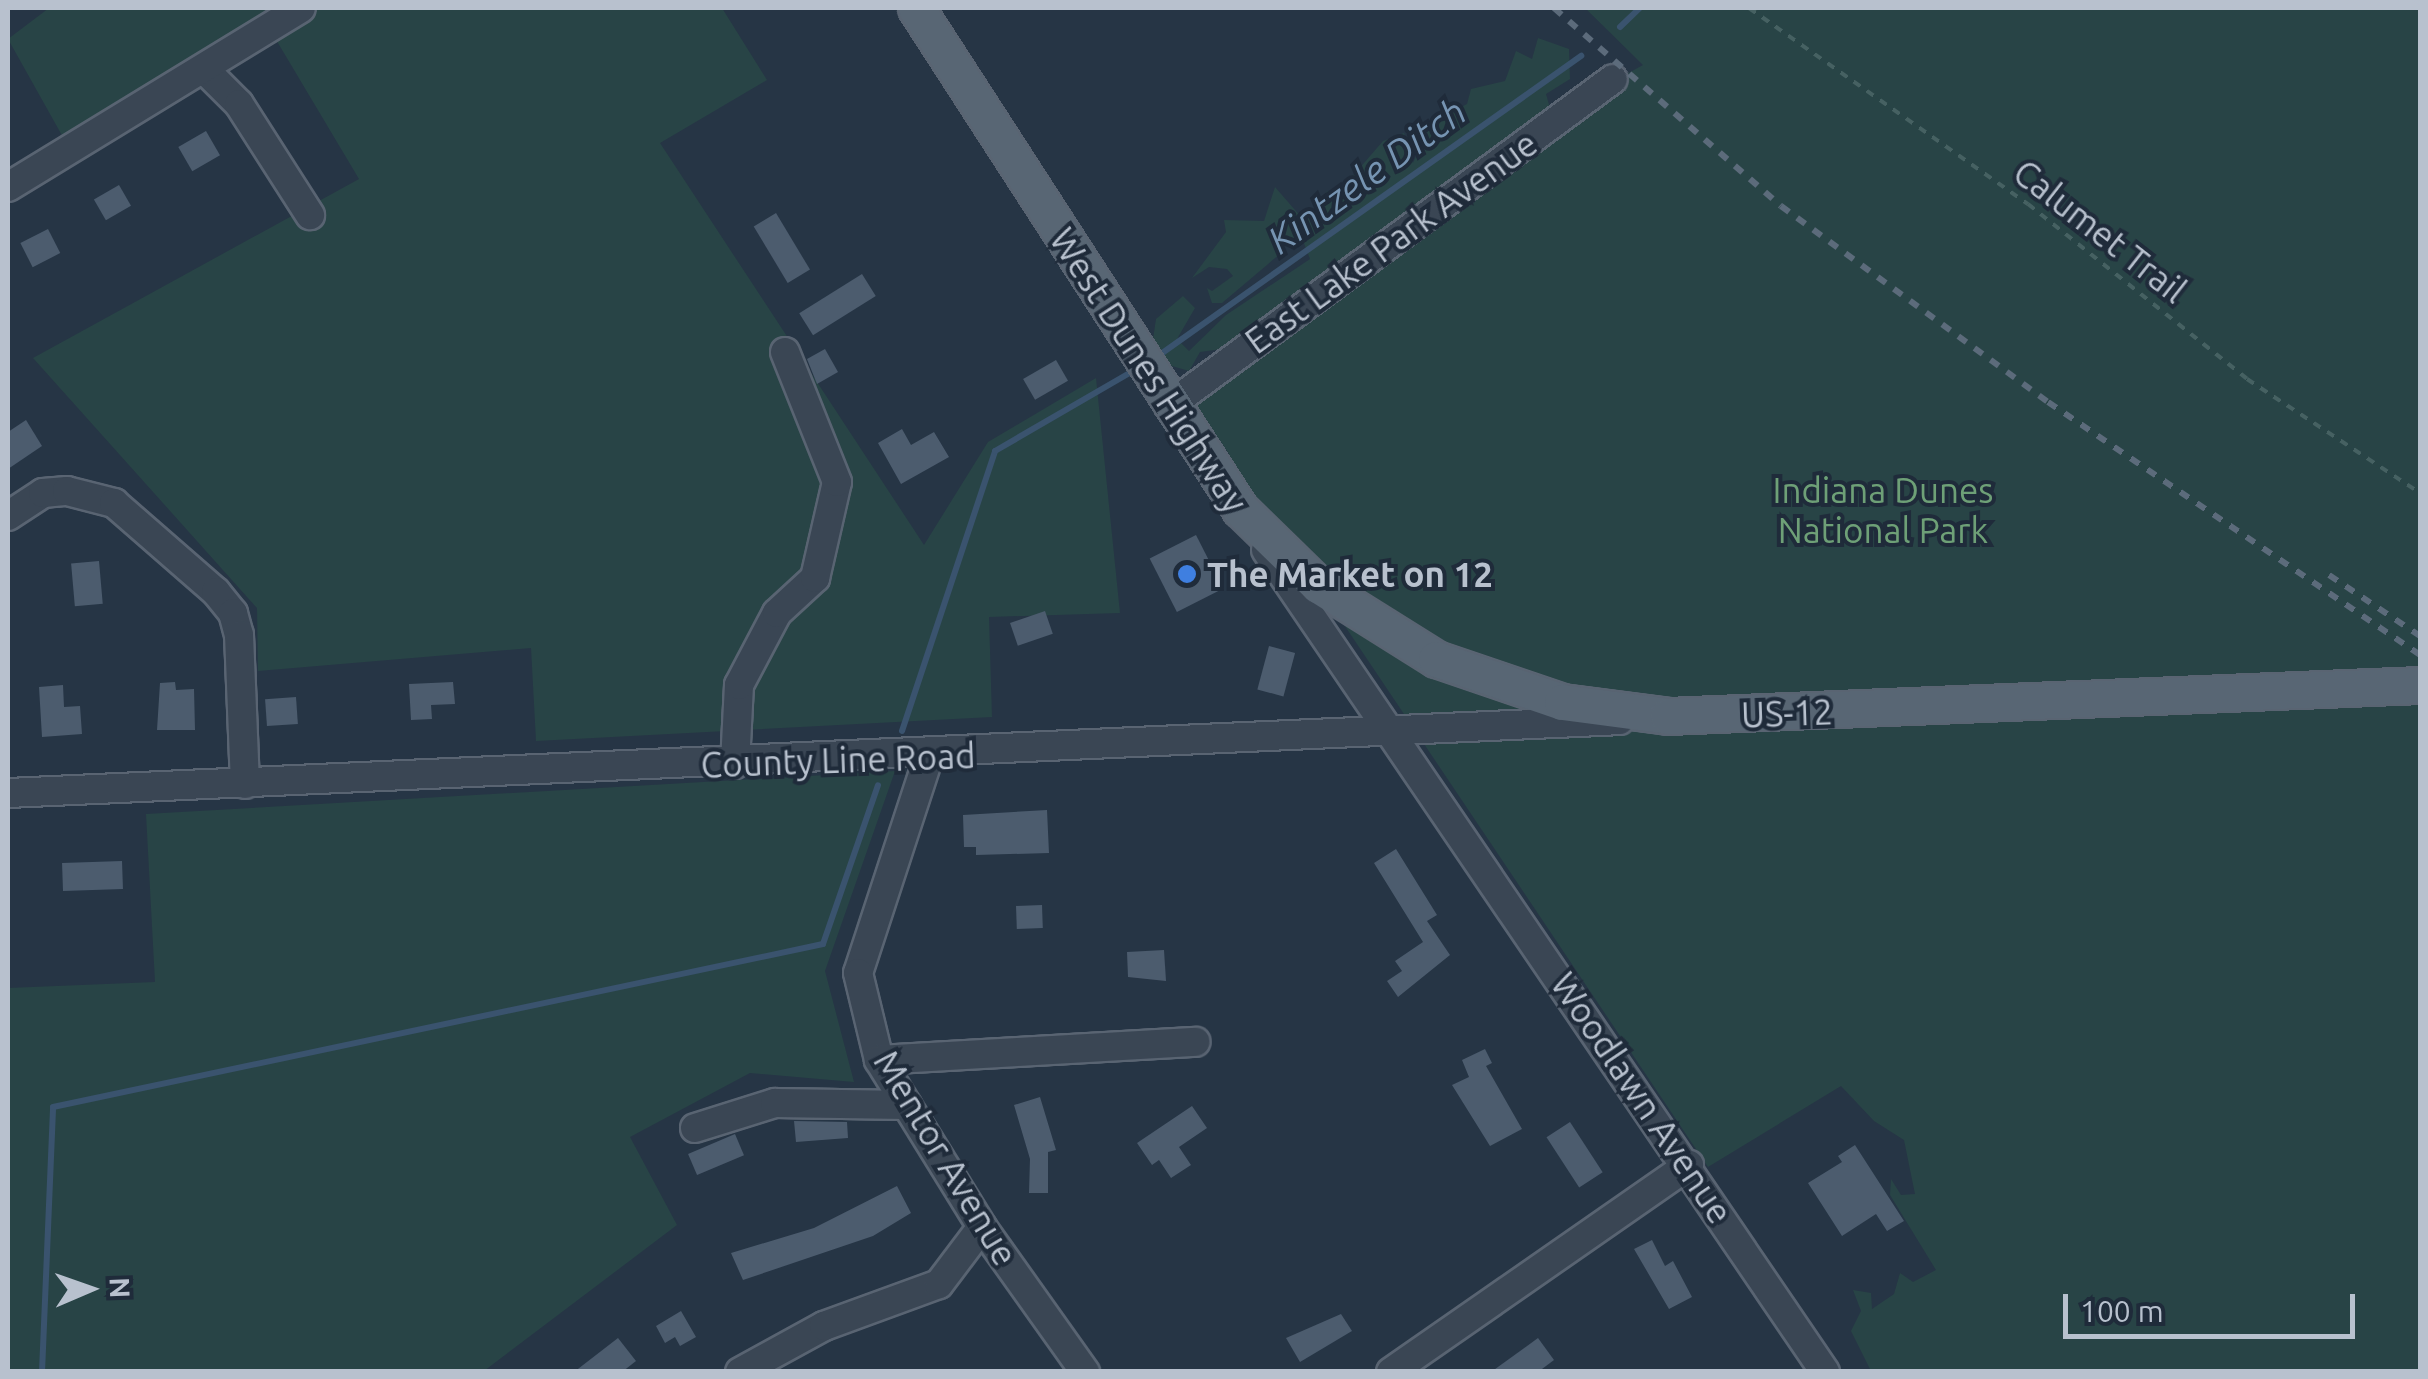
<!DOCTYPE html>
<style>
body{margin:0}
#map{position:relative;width:2428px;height:1379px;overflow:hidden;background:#263545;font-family:Ubuntu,sans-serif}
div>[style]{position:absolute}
.green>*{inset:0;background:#284446}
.stream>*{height:6px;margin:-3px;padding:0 3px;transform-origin:3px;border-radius:3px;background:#3a536e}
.building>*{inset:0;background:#4c5c6e;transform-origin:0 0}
.path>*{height:4px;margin-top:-2px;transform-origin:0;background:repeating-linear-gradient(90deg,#466162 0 8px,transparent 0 16px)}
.roads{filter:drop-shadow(2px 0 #596472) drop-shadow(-2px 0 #596472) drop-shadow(0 2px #596472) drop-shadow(0 -2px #596472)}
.minor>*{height:28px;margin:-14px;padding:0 14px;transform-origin:14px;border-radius:14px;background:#3a4654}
.major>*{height:35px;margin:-17.5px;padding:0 17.5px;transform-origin:17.5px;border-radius:17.5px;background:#586674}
.rail>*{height:6px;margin-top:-3px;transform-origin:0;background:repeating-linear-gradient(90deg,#5c6b7b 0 10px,transparent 0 20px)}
.dots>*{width:28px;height:28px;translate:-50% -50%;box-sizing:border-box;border:5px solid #1f2b3a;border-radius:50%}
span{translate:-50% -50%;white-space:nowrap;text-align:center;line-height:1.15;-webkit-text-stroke:8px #1f2b3a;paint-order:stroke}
.street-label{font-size:35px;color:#b8c1ce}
.park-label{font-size:35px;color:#6ea077}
.poi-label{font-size:35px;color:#b8c1ce;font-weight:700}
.left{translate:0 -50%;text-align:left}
.water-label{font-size:38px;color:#7694b2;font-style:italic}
.frame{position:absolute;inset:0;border:10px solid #b8c1ce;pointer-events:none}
.north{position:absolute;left:40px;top:1239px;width:100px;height:100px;-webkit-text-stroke:8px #1f2b3a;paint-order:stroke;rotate:88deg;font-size:28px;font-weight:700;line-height:40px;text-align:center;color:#b8c1ce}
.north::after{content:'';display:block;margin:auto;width:35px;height:45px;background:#b8c1ce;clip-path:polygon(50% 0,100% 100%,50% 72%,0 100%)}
.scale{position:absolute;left:2063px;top:1294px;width:292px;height:45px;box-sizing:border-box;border:5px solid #b8c1ce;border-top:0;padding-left:12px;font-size:30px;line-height:35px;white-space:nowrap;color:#b8c1ce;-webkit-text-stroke:8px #1f2b3a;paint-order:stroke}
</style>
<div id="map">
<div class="green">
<i style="clip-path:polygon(49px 8px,722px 8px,767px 80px,660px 143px,924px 545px,988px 442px,1096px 378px,1120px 613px,989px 617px,992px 717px,536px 741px,531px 648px,258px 671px,257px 608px,33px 358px,359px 179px,275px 38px,64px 139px,8px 39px)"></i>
<i style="clip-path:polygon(1585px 8px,2420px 8px,2420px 1371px,1871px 1371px,1851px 1331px,1861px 1311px,1853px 1290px,1871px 1293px,1872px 1309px,1894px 1294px,1900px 1273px,1913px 1282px,1936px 1270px,1890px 1195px,1891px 1179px,1901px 1195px,1915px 1194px,1904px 1140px,1874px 1121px,1841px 1086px,1708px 1167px,1265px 507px,1227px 466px,1229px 454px,1193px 400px,1290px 308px,1273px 312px,1229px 348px,1200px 352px,1189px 371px,1165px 364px,1152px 346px,1156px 319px,1183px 296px,1195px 308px,1177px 339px,1189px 351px,1226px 315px,1310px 259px,1302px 238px,1283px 238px,1281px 253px,1222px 303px,1212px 303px,1207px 288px,1212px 291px,1233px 276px,1227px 269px,1209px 267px,1192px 278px,1226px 232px,1224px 220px,1264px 221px,1275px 187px,1302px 218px,1323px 218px,1326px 192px,1345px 185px,1383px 141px,1404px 133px,1413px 163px,1432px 122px,1467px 104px,1471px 89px,1505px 81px,1516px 51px,1532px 59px,1538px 38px,1569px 49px,1570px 79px,1546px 94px,1552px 115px,1643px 65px)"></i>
<i style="clip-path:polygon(895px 771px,825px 971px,854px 1082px,750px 1073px,630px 1137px,677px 1225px,484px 1371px,8px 1371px,8px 988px,155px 982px,146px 814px)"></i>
</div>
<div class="stream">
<i style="left:1620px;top:27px;width:28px;rotate:-44deg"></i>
<i style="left:1158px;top:356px;width:519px;rotate:-35.35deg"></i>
<i style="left:902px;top:731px;width:295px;rotate:-71.6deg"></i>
<i style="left:995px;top:451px;width:154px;rotate:-30.1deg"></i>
<i style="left:42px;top:1372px;width:265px;rotate:-87.6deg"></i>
<i style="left:53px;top:1107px;width:787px;rotate:-11.95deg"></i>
<i style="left:823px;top:944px;width:168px;rotate:-70.9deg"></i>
</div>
<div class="building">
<i style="left:206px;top:131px;width:28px;height:32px;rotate:60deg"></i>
<i style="left:119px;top:185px;width:24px;height:29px;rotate:60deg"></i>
<i style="left:776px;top:213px;width:66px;height:26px;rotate:59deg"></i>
<i style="left:48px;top:229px;width:27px;height:31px;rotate:63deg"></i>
<i style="left:862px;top:274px;width:26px;height:74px;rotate:58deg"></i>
<i style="clip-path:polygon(825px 349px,838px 372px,817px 384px,807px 359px)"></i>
<i style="left:1056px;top:360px;width:24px;height:38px;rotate:60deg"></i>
<i style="clip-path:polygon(26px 420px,42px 446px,8px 469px,8px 432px)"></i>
<i style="clip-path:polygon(902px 429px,911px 445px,934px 432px,949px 457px,901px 484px,878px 443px)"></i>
<i style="left:1196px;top:535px;width:60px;height:52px;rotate:63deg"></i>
<i style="left:99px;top:561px;width:43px;height:28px;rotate:85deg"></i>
<i style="left:1045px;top:611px;width:24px;height:37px;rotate:71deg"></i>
<i style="left:1269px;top:646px;width:27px;height:45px;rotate:15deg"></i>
<i style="clip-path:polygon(175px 682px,176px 690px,194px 689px,195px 730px,157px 730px,160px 683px)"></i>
<i style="clip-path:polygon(453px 682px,455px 704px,431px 705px,432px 719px,411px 720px,409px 684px)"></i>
<i style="clip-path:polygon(63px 685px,64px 707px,80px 706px,82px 734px,42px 737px,39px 687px)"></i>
<i style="left:296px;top:697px;width:27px;height:31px;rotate:86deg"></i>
<i style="clip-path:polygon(1047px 810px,1049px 853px,976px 855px,976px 847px,964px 847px,963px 815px)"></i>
<i style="clip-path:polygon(1396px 849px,1437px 915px,1427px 921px,1450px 955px,1398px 997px,1387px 981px,1402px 971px,1395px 961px,1423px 942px,1374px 863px)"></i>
<i style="left:122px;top:861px;width:28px;height:60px;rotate:88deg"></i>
<i style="left:1042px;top:905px;width:23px;height:26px;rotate:88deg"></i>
<i style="clip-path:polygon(1164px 950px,1166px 981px,1128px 977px,1127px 952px)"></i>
<i style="clip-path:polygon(1485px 1049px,1492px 1063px,1486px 1066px,1522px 1129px,1490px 1146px,1452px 1085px,1469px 1077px,1462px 1060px)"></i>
<i style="clip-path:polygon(1040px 1097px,1056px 1150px,1048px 1152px,1048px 1193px,1029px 1193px,1030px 1159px,1014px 1105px)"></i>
<i style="clip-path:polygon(1192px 1106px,1207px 1128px,1179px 1147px,1191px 1165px,1171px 1178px,1159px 1160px,1152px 1165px,1137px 1143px)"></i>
<i style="clip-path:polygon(794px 1121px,847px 1122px,848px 1138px,796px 1142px)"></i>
<i style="left:1570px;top:1122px;width:60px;height:28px;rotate:57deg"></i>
<i style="left:735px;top:1134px;width:23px;height:51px;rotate:67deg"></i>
<i style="clip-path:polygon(1855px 1145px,1904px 1221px,1887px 1231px,1876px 1214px,1842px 1236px,1808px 1183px,1842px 1162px,1838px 1156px)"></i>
<i style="clip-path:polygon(897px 1186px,911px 1213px,873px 1236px,743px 1280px,731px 1253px,814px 1228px)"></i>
<i style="clip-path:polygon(1652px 1240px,1665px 1266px,1673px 1261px,1692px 1297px,1669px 1309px,1634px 1249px)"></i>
<i style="clip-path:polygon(681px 1311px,696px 1337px,680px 1346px,675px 1337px,665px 1343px,656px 1326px)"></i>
<i style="clip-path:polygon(1341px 1314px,1352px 1331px,1300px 1362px,1286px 1338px)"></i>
<i style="clip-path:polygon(618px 1338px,636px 1361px,622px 1372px,574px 1372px)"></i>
<i style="clip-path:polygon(1538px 1338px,1554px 1360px,1538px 1372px,1491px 1372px)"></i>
</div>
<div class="path">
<i style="left:1749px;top:8px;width:341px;rotate:35.1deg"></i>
<i style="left:2028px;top:204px;width:280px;rotate:38.6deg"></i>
<i style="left:2247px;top:379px;width:207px;rotate:33.4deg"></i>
</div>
<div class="roads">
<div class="minor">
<i style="left:204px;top:69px;width:49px;rotate:45deg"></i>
<i style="left:239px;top:104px;width:132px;rotate:57.4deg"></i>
<i style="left:8px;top:187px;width:343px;rotate:-31.4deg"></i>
<i style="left:1169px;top:406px;width:551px;rotate:-36.37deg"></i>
<i style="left:8px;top:516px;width:42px;rotate:-33.3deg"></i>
<i style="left:43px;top:493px;width:24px;rotate:-5deg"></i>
<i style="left:67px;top:491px;width:49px;rotate:14.3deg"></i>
<i style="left:114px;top:503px;width:135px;rotate:41.1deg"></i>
<i style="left:216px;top:592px;width:27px;rotate:51deg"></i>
<i style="left:233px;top:613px;width:23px;rotate:75deg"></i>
<i style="left:239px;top:635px;width:149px;rotate:87.7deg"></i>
<i style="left:1266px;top:550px;width:994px;rotate:55.78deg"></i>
<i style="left:929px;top:756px;width:228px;rotate:108.1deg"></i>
<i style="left:858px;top:973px;width:89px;rotate:76.4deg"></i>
<i style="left:879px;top:1060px;width:196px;rotate:58.3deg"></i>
<i style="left:982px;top:1227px;width:178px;rotate:54.6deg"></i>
<i style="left:735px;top:764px;width:79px;rotate:-87.1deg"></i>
<i style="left:739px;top:685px;width:81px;rotate:-62.2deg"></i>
<i style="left:777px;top:613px;width:52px;rotate:-42.6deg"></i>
<i style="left:815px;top:578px;width:98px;rotate:-77.1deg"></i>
<i style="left:837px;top:482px;width:140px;rotate:-111.8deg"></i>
<i style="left:8px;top:793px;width:1613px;rotate:-2.59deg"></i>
<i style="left:879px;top:1060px;width:317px;rotate:-3.3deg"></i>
<i style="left:695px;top:1128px;width:84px;rotate:-17.4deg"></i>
<i style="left:775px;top:1103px;width:132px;rotate:0.9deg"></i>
<i style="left:740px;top:1372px;width:96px;rotate:-28.7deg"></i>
<i style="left:824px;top:1326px;width:122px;rotate:-20.1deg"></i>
<i style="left:939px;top:1284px;width:71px;rotate:-53deg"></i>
<i style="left:1391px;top:1372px;width:363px;rotate:-34.8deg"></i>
</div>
<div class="major">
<i style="left:916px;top:8px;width:597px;rotate:57.11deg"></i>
<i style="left:1240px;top:509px;width:109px;rotate:44.3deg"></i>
<i style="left:1318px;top:585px;width:139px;rotate:32.1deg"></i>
<i style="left:1436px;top:659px;width:133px;rotate:18.8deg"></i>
<i style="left:1562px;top:702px;width:107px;rotate:7.5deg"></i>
<i style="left:1668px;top:716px;width:753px;rotate:-2.36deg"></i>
</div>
</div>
<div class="rail">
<i style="left:1554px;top:8px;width:301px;rotate:41.1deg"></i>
<i style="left:1781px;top:206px;width:331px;rotate:36.3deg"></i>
<i style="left:2048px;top:402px;width:450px;rotate:34.2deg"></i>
<i style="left:2329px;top:575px;width:110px;rotate:33.8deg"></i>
</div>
<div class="dots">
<i style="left:1187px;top:574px;background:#3f7fe0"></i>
</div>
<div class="street-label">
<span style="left:2100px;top:231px;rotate:38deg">Calumet Trail</span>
<span style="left:1391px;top:242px;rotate:-36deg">East Lake Park Avenue</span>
<span style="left:1149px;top:370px;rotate:57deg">West Dunes Highway</span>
<span style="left:1787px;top:713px;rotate:-2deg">US-12</span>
<span style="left:838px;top:760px;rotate:-2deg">County Line Road</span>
<span style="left:1642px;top:1098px;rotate:56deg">Woodlawn Avenue</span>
<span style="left:946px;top:1158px;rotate:59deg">Mentor Avenue</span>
</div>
<div class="park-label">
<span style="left:1883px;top:510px">Indiana Dunes<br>National Park</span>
</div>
<div class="poi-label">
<span class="left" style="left:1207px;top:574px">The Market on 12</span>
</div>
<div class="water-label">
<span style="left:1367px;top:176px;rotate:-36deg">Kintzele Ditch</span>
</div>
<div class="frame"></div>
<div class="north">N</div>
<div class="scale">100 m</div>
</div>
